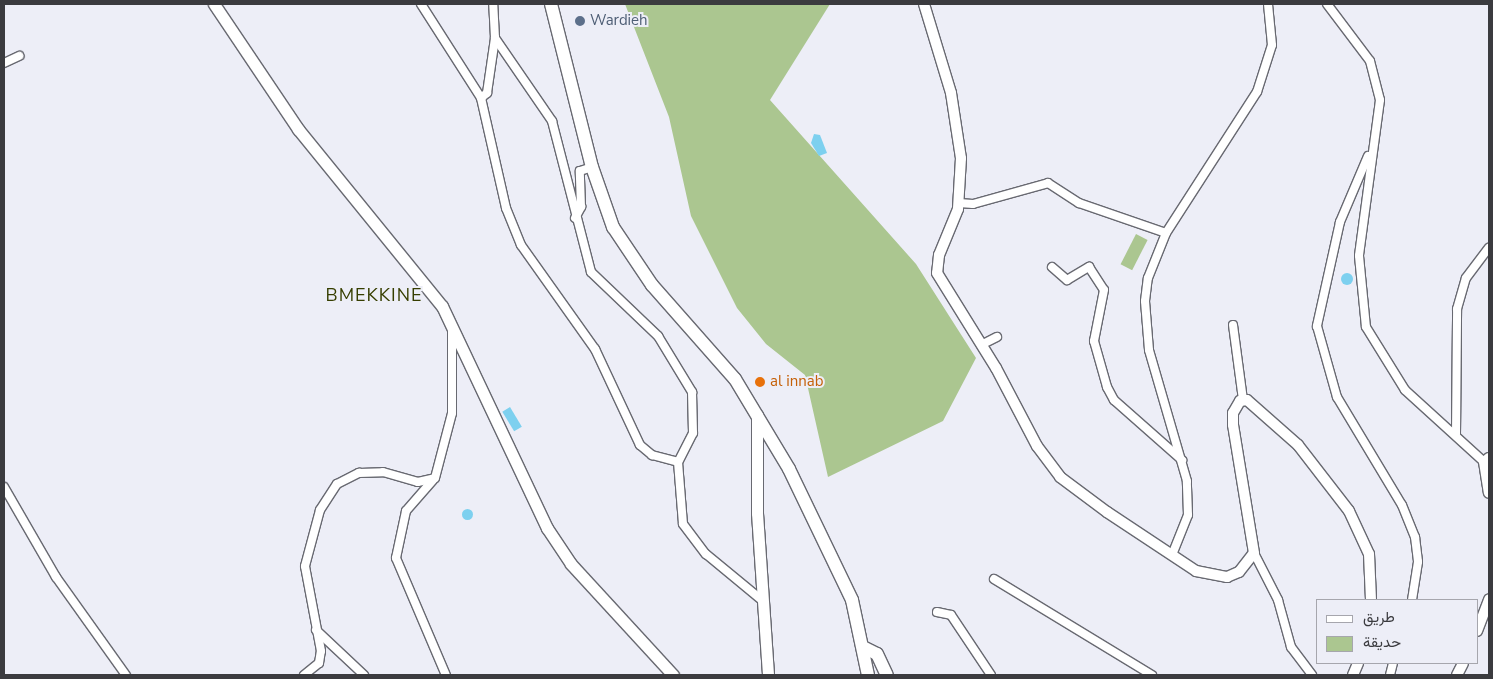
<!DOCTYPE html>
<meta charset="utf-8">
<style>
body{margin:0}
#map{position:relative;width:1493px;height:679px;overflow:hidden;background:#edeef7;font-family:"Nunito Sans",Vazirmatn,sans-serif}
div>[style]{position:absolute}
.green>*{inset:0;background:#abc690;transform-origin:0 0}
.water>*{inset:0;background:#7dd0ef;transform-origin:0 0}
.round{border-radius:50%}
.roads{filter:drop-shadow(1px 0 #686971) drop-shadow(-1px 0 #686971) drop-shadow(0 1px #686971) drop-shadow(0 -1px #686971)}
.minor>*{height:8px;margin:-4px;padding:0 4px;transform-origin:4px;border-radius:4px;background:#fff}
.tertiary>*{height:10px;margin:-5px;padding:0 5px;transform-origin:5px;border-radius:5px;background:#fff}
.secondary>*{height:11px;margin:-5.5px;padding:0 5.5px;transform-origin:5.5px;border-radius:5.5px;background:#fff}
.primary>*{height:12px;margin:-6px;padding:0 6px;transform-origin:6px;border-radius:6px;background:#fff}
.dots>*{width:14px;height:14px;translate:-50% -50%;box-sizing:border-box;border:2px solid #edeef7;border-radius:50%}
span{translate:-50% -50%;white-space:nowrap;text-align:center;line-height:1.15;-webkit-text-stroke:4px #edeef7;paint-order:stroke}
.service-label{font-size:15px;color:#4e5e75}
.left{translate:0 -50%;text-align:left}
.food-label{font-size:15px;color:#c56008}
.quarter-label{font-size:18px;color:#363e00;letter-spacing:1px}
.frame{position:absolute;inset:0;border:5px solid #3b3b3f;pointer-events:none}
.legend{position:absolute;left:1316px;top:599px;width:162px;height:65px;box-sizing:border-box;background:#edeef7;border:1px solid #a6a6ad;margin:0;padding:6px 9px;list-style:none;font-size:15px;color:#3b3b3f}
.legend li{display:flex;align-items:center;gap:10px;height:25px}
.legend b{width:25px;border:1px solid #a6a6ad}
</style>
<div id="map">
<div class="green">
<i style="clip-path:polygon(625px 4px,830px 4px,770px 100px,916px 264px,976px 358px,943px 421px,828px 477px,805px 375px,766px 344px,737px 308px,691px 216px,669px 117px)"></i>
<i style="left:1136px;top:234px;width:13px;height:34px;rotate:27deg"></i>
</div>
<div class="water">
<i style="clip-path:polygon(814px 134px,820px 135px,827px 153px,819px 156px,811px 143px)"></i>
<i class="round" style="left:1341px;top:273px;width:12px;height:12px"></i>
<i style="left:510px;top:407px;width:23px;height:9px;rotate:59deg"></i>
<i class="round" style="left:461.5px;top:508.5px;width:11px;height:11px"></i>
</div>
<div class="roads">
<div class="minor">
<i style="left:421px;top:4px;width:112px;rotate:57.4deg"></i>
<i style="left:481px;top:98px;width:113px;rotate:77.2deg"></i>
<i style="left:506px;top:208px;width:40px;rotate:68deg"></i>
<i style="left:521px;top:245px;width:128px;rotate:54.6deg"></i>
<i style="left:595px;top:349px;width:106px;rotate:64.9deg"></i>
<i style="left:640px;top:445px;width:16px;rotate:40deg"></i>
<i style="left:652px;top:455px;width:27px;rotate:15deg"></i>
<i style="left:1327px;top:4px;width:71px;rotate:53deg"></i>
<i style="left:1370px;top:61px;width:40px;rotate:75.6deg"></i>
<i style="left:1380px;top:100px;width:157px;rotate:97.7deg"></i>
<i style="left:1359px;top:256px;width:71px;rotate:84.4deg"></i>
<i style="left:1366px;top:327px;width:74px;rotate:58.2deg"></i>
<i style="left:1405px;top:390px;width:107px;rotate:42.3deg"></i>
<i style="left:495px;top:38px;width:101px;rotate:55.5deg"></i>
<i style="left:552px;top:121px;width:156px;rotate:75.5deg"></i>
<i style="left:591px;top:272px;width:93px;rotate:43.7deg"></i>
<i style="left:658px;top:336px;width:66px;rotate:58.7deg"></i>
<i style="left:692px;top:392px;width:41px;rotate:88.6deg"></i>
<i style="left:693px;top:433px;width:33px;rotate:117deg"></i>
<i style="left:678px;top:462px;width:62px;rotate:85.4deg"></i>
<i style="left:683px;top:524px;width:38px;rotate:53deg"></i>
<i style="left:706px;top:554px;width:74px;rotate:39.5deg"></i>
<i style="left:4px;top:63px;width:17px;rotate:-25deg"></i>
<i style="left:481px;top:98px;width:8px;rotate:-40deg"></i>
<i style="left:487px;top:93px;width:56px;rotate:-81.7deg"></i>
<i style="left:495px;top:38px;width:34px;rotate:-93deg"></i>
<i style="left:1368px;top:156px;width:72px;rotate:113deg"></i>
<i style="left:1340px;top:222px;width:107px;rotate:102.5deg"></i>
<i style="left:1317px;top:326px;width:74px;rotate:74.3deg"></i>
<i style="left:1337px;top:397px;width:126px;rotate:59deg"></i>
<i style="left:1402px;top:505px;width:35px;rotate:68deg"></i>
<i style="left:1415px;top:537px;width:25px;rotate:83deg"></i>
<i style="left:1418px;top:562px;width:38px;rotate:99deg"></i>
<i style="left:959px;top:203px;width:14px;rotate:4deg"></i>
<i style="left:973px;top:204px;width:78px;rotate:-15.6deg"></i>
<i style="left:1048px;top:183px;width:37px;rotate:33deg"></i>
<i style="left:1079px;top:203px;width:92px;rotate:19deg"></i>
<i style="left:575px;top:218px;width:13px;rotate:-61deg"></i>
<i style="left:581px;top:207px;width:36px;rotate:-92deg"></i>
<i style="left:580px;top:171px;width:13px;rotate:-18deg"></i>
<i style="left:1052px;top:267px;width:20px;rotate:41deg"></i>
<i style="left:1067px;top:280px;width:26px;rotate:-31deg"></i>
<i style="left:1089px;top:267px;width:27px;rotate:57deg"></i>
<i style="left:1104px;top:290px;width:52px;rotate:101.1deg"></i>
<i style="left:1094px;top:341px;width:48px;rotate:74.2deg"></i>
<i style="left:1107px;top:387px;width:15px;rotate:62deg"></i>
<i style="left:1114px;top:400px;width:91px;rotate:41.4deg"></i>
<i style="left:1233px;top:325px;width:76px;rotate:82.4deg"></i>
<i style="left:981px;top:345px;width:18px;rotate:-27deg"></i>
<i style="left:1456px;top:434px;width:125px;rotate:-89.5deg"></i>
<i style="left:1457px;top:309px;width:32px;rotate:-74deg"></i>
<i style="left:1466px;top:278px;width:38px;rotate:-53deg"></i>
<i style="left:433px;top:480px;width:41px;rotate:131.1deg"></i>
<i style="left:406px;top:511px;width:48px;rotate:102deg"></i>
<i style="left:396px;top:558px;width:127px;rotate:66.9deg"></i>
<i style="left:4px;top:487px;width:104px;rotate:60deg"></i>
<i style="left:56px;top:577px;width:120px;rotate:54.5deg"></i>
<i style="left:1254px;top:553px;width:53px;rotate:62.9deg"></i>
<i style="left:1278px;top:600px;width:49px;rotate:74.5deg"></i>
<i style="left:1291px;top:647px;width:35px;rotate:53deg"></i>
<i style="left:1172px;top:555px;width:43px;rotate:-68.2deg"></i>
<i style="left:1188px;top:515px;width:34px;rotate:-92deg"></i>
<i style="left:1187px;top:481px;width:136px;rotate:-106.2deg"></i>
<i style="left:1149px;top:350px;width:49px;rotate:-94.7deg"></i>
<i style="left:1145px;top:301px;width:23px;rotate:-83deg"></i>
<i style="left:1148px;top:278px;width:48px;rotate:-68.2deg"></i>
<i style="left:1166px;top:233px;width:168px;rotate:-57.2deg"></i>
<i style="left:1257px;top:92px;width:49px;rotate:-72.3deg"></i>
<i style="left:1272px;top:45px;width:41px;rotate:-95.6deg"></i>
<i style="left:994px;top:579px;width:185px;rotate:31.3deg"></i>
<i style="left:937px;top:612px;width:14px;rotate:12deg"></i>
<i style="left:951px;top:615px;width:72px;rotate:56.3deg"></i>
<i style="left:316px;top:630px;width:66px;rotate:43.2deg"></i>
<i style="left:304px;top:675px;width:19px;rotate:-39deg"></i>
<i style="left:319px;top:663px;width:12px;rotate:-81deg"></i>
<i style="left:321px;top:651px;width:86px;rotate:-100.7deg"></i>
<i style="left:305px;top:566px;width:58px;rotate:-75deg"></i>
<i style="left:320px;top:510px;width:31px;rotate:-57deg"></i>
<i style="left:337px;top:484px;width:25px;rotate:-27deg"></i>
<i style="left:359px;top:473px;width:24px;rotate:-2deg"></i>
<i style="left:383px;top:472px;width:36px;rotate:16deg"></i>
<i style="left:418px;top:482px;width:17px;rotate:-13deg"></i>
<i style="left:435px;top:478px;width:67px;rotate:-75.3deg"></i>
<i style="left:452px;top:413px;width:85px;rotate:-90deg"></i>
<i style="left:1390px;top:675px;width:12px;rotate:-76deg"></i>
</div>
<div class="tertiary">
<i style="left:924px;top:4px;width:93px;rotate:73.1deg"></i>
<i style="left:951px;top:93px;width:66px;rotate:81.3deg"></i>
<i style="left:961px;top:158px;width:51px;rotate:93.4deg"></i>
<i style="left:958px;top:209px;width:50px;rotate:112.4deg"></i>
<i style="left:939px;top:255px;width:18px;rotate:96deg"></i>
<i style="left:937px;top:273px;width:112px;rotate:58.2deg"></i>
<i style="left:996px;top:368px;width:88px;rotate:62.3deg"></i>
<i style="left:1037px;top:446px;width:39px;rotate:53deg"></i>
<i style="left:1060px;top:477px;width:59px;rotate:36.7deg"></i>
<i style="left:1107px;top:512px;width:107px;rotate:33.5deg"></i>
<i style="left:1196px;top:571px;width:32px;rotate:11deg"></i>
<i style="left:1227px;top:577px;width:13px;rotate:-23deg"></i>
<i style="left:1239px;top:572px;width:24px;rotate:-52deg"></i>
<i style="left:1254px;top:553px;width:130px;rotate:-99.3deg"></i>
<i style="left:1233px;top:425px;width:12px;rotate:-90deg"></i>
<i style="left:1233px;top:413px;width:14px;rotate:-60deg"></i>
<i style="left:1240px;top:401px;width:7px;rotate:-8deg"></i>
<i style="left:1247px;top:400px;width:68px;rotate:41.4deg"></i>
<i style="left:1298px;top:445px;width:83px;rotate:52.3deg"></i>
<i style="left:1349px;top:511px;width:47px;rotate:65.1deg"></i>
<i style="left:1369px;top:554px;width:46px;rotate:87.5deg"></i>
<i style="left:1489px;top:458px;width:6px;rotate:141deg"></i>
<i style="left:1484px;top:462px;width:31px;rotate:81deg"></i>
<i style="left:1477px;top:631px;width:34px;rotate:-69deg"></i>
<i style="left:1353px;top:675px;width:13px;rotate:-67deg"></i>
<i style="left:1457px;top:675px;width:13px;rotate:-63deg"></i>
</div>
<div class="secondary">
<i style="left:214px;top:4px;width:151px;rotate:56.1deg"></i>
<i style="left:298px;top:129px;width:228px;rotate:50.9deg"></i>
<i style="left:442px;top:306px;width:246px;rotate:64.7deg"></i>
<i style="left:547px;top:528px;width:43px;rotate:56.3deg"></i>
<i style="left:571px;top:564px;width:151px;rotate:47.4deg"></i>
<i style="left:757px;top:415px;width:98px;rotate:90deg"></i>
<i style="left:757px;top:513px;width:162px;rotate:86.1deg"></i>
</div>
<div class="primary">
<i style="left:551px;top:4px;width:168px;rotate:75.9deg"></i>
<i style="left:592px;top:167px;width:64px;rotate:70.7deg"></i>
<i style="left:613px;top:227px;width:70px;rotate:56.1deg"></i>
<i style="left:652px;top:285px;width:125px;rotate:48.6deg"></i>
<i style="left:735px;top:379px;width:105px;rotate:59deg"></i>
<i style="left:789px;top:469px;width:145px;rotate:64.3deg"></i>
<i style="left:852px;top:600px;width:77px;rotate:78deg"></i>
<i style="left:865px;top:648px;width:13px;rotate:27deg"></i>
<i style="left:877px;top:654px;width:23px;rotate:65deg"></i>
</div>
</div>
<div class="dots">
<i style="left:580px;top:21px;background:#5c6f8a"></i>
<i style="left:760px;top:382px;background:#e8710a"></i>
</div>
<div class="service-label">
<span class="left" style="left:590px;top:21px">Wardieh</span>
</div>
<div class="food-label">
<span class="left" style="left:770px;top:382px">al innab</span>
</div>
<div class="quarter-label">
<span style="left:374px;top:295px">BMEKKINE</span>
</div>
<div class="frame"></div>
<ul class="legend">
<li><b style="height:6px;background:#fff"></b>طريق</li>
<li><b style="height:14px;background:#abc690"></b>حديقة</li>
</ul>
</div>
